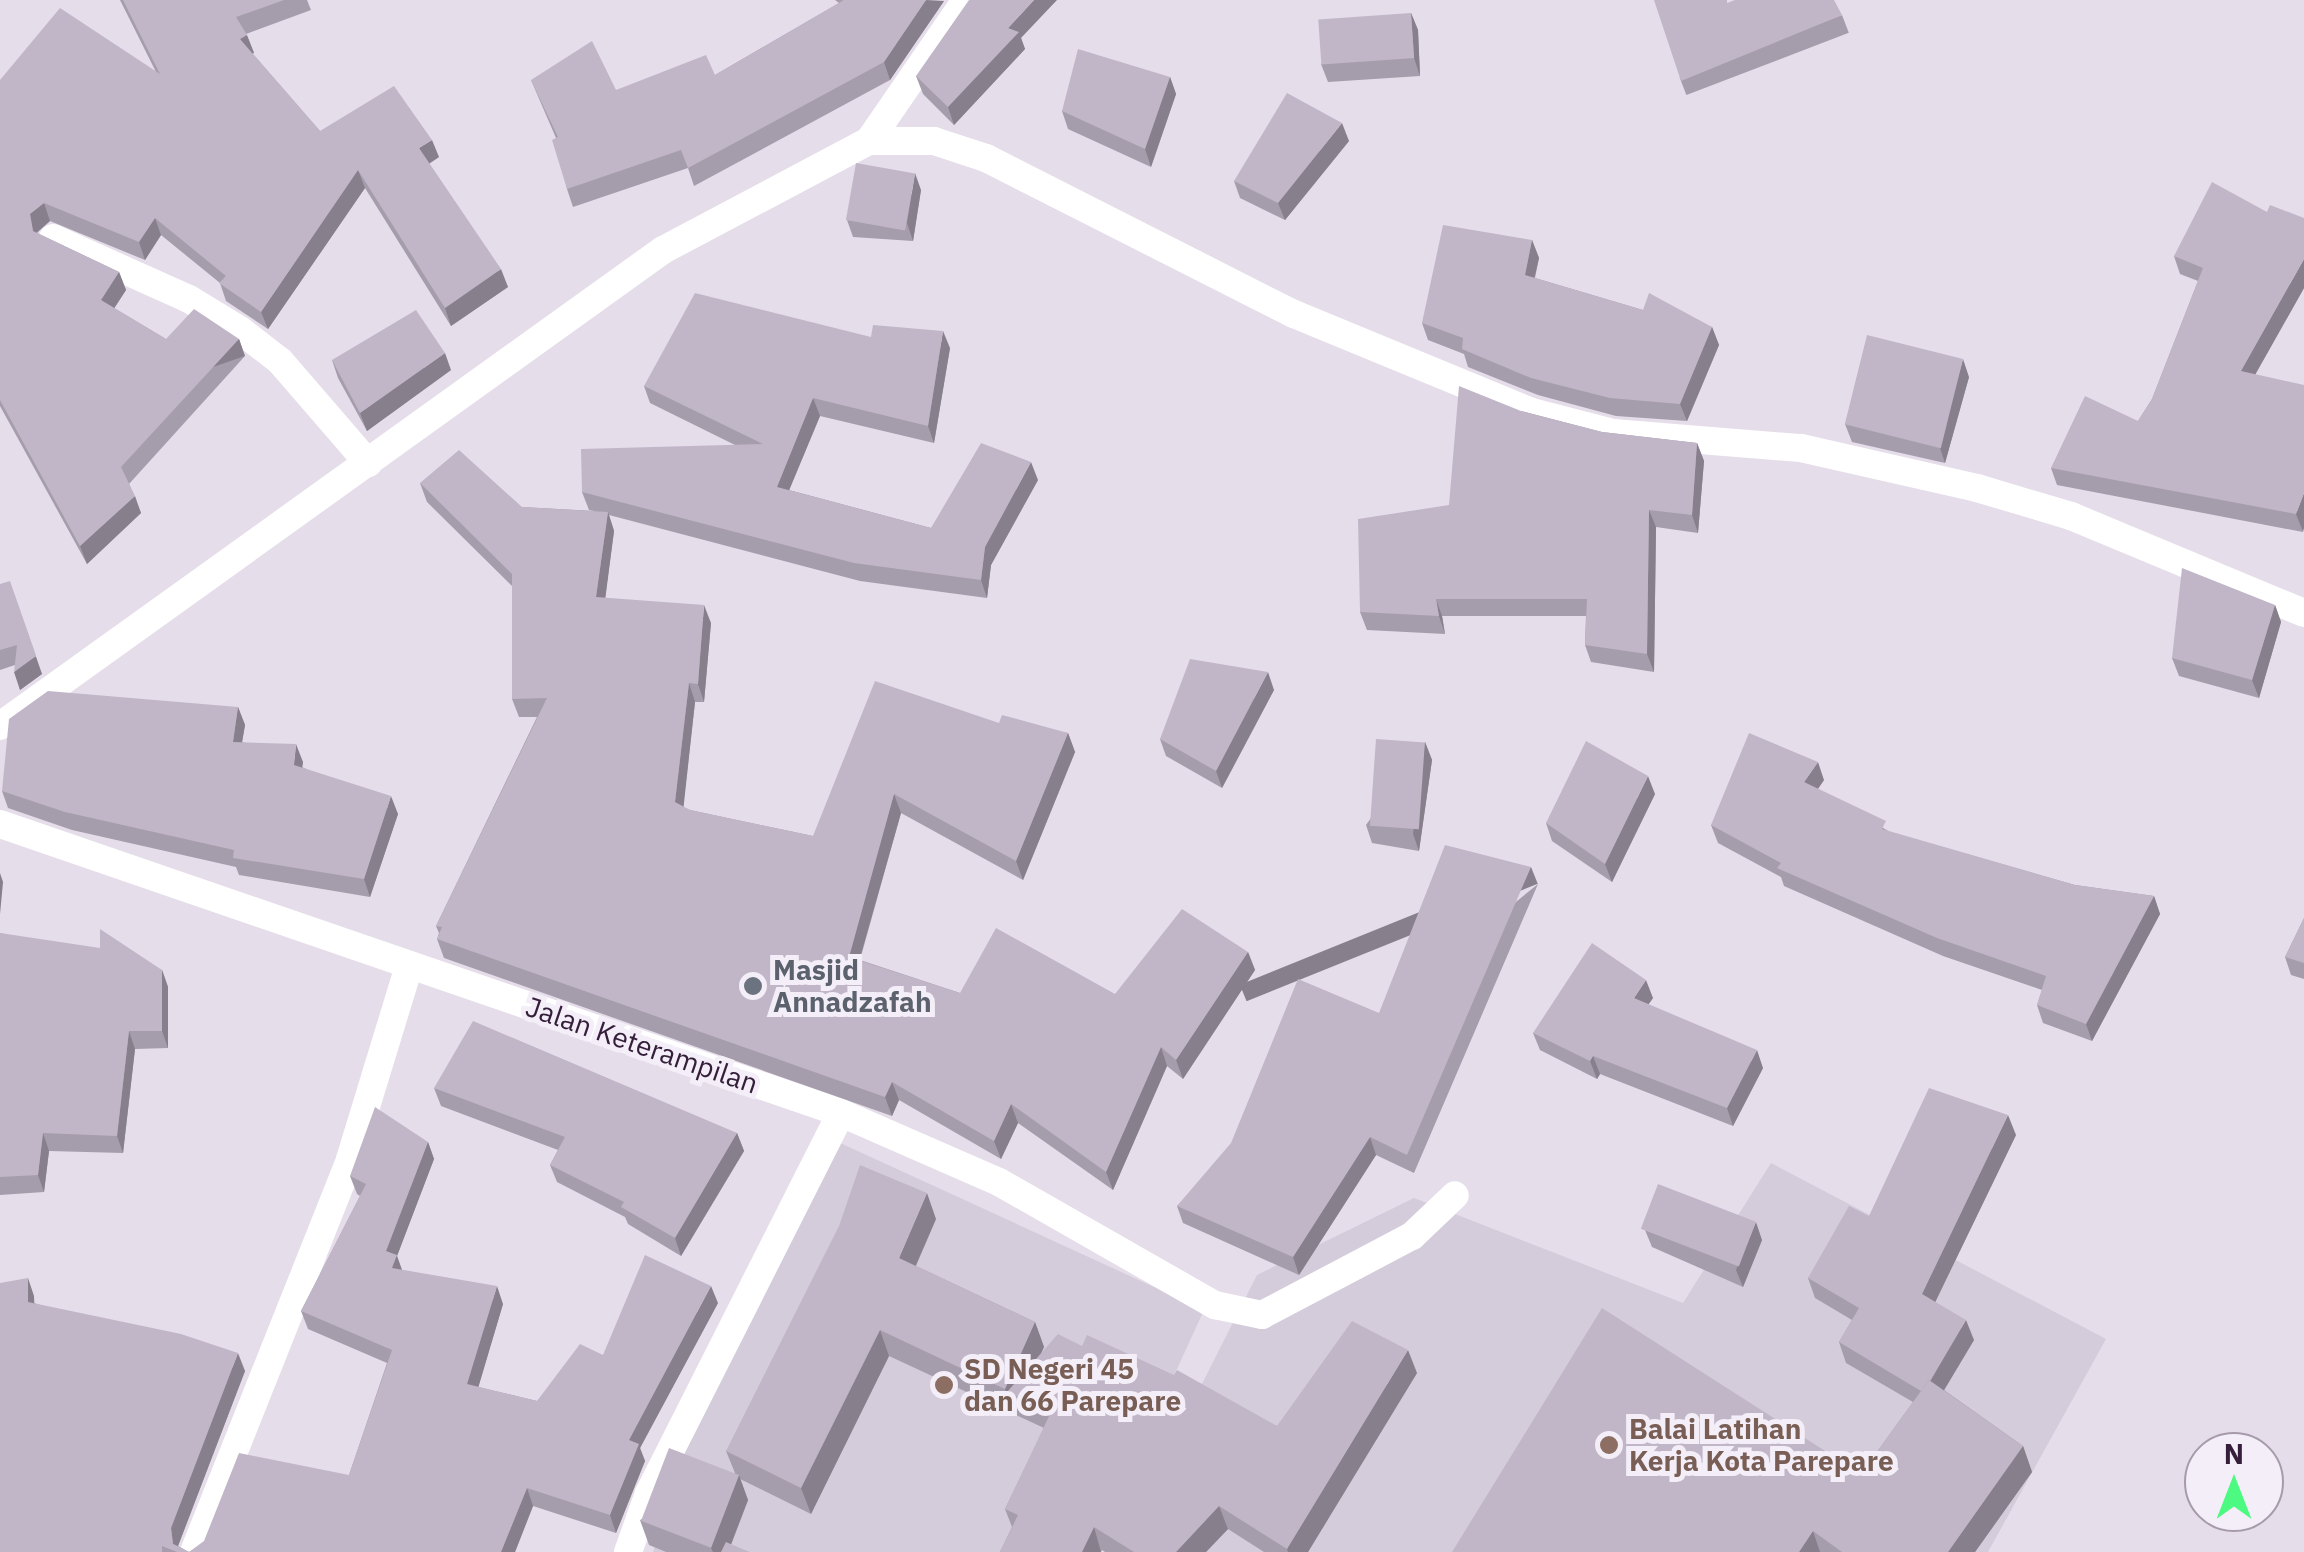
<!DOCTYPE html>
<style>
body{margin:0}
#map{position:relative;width:2304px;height:1552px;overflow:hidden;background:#e5ddea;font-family:"IBM Plex Sans",sans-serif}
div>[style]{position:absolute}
.built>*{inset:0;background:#d4ccda}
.service>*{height:28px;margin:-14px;padding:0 14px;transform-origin:14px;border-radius:14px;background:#fff}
.minor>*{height:28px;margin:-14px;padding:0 14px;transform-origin:14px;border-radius:14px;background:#fff}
.wall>*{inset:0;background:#a69dac;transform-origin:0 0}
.shaded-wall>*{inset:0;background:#877f8c;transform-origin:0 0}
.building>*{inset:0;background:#c1b6c8;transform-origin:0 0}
.dots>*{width:28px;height:28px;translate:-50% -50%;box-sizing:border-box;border:5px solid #f3eef7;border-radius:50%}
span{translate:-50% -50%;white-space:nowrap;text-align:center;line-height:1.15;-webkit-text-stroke:10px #f3eef7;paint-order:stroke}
.worship-label{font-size:28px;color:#5b616d;font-weight:700}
.left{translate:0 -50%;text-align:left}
.street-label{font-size:28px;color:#351e3a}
.education-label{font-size:28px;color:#785e54;font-weight:700}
.north{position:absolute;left:2184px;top:1432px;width:100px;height:100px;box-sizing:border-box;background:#f3eef7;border:2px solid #a79bab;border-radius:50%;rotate:0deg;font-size:28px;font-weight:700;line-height:40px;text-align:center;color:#351e3a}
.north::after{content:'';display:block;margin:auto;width:35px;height:45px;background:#4cf981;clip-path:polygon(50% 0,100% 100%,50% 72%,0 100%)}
</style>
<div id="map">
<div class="built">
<i style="clip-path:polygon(838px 1142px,1204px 1310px,1093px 1552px,653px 1552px,681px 1459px)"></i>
<i style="clip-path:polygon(1771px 1163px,2106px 1339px,1988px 1552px,1117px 1552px,1257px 1275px,1414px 1198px,1683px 1303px)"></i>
</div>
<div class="service">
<i style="left:1262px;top:1315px;width:170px;rotate:-27.8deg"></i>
<i style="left:1412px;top:1236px;width:59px;rotate:-43.6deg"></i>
</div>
<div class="minor">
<i style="left:869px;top:141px;width:171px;rotate:-55.5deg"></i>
<i style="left:53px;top:238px;width:149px;rotate:24.2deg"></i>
<i style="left:189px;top:299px;width:60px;rotate:31.3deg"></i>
<i style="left:240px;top:330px;width:51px;rotate:37.8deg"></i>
<i style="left:280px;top:361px;width:135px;rotate:49.2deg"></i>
<i style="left:0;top:726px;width:816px;rotate:-35.68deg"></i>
<i style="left:663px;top:250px;width:233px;rotate:-27.9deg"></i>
<i style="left:869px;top:141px;width:65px"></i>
<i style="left:934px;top:141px;width:55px;rotate:18.1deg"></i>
<i style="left:986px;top:158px;width:345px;rotate:26.9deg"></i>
<i style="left:1294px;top:314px;width:257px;rotate:22.4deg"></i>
<i style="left:1532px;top:412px;width:84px;rotate:14.5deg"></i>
<i style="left:1613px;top:433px;width:189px;rotate:4.6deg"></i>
<i style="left:1801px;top:448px;width:180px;rotate:12.8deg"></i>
<i style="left:1977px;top:488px;width:98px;rotate:16.6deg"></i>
<i style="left:2071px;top:516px;width:252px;rotate:22.6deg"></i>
<i style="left:0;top:824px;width:889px;rotate:18.96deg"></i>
<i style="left:841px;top:1113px;width:172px;rotate:23.6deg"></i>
<i style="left:999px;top:1182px;width:249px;rotate:29.7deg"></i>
<i style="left:1215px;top:1305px;width:48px;rotate:12deg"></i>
<i style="left:194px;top:1552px;width:423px;rotate:-68.3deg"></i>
<i style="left:350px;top:1159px;width:202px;rotate:-73deg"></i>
<i style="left:628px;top:1552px;width:63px;rotate:-70.4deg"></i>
<i style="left:649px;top:1493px;width:426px;rotate:-63.2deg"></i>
</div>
<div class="wall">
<i style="clip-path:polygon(120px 0,307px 0,311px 10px,246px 34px,254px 53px,252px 53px,320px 131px,439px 157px,429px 164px,508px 287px,451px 326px,365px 188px,268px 329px,226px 301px,220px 283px,161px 235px,145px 260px,50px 221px,37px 233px,119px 272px,126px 290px,114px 308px,166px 339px,239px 339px,245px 356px,129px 484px,141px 513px,87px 564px,0 406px,0 80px,156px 72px)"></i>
<i style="clip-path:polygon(835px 0,944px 1px,890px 80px,694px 186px,688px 168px,573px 207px,567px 189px,556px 138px,531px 80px,616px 90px,715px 75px,839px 3px)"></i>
<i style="clip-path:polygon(1411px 13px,1418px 30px,1420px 76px,1328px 82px,1321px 64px)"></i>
<i style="left:1842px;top:15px;width:19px;height:174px;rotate:69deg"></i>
<i style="clip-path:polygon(1021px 38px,1025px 49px,954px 125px,923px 94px,916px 76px)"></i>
<i style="clip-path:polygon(1170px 77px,1176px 94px,1151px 167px,1068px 129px,1062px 111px)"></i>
<i style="clip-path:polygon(1349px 141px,1285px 220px,1240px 198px,1234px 181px)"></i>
<i style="clip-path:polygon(921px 190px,913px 241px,853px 237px,847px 220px)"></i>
<i style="clip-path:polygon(1532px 240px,1539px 258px,1535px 278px,1643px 310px,1712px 327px,1719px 345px,1687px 421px,1616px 416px,1538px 395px,1468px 367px,1464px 354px,1428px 340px,1422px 323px)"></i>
<i style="clip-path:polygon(2174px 256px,2304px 288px,2255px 375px,2303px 532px,2057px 485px,2051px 468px,2138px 421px,2152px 399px,2198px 281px,2180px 274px)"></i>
<i style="clip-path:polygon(871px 337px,950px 348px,934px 443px,820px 416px,789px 490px,931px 528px,1038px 480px,991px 565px,987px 598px,860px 581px,609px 515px,614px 531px,605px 598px,711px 623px,704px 702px,695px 702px,683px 807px,690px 810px,813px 836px,999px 723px,1068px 733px,1075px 752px,1023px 880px,901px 813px,860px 960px,960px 993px,1115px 994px,1248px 952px,1255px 970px,1183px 1079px,1167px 1066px,1113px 1190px,1018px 1123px,1001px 1159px,899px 1100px,892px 1116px,444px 958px,437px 939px,439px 933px,436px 926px,537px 717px,519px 717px,512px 699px,512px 586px,427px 502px,420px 483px,522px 507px,595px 511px,589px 510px,582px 492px,735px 445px,650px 403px,644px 386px)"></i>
<i style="clip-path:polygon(332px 360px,451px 370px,367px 431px,338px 378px)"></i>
<i style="clip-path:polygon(1969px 377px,1945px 463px,1852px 442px,1845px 424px)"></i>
<i style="clip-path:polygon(1521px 411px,1602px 432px,1697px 443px,1704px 461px,1698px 533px,1656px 527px,1654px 672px,1591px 662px,1585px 645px,1586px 616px,1442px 616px,1445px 634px,1367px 630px,1360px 612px,1449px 505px)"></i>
<i style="clip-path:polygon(0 584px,42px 674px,20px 690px,15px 665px,0 670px)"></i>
<i style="clip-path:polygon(2275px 605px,2281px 622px,2259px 698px,2179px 676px,2172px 658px)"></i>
<i style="clip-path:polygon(1274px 690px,1222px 788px,1166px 756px,1160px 739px)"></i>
<i style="clip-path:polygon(238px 707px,245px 725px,242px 742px,303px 762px,302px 767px,398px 814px,370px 897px,239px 875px,236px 867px,72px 830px,8px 808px,2px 791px)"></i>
<i style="clip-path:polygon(1425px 742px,1432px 760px,1419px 851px,1372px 843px,1366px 825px)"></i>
<i style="clip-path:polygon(1824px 780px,1818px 789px,1890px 832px,2075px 885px,2154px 896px,2160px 914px,2092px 1041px,2043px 1023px,2037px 1005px,2042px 990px,1943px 956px,1784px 886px,1781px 877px,1718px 843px,1711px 825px)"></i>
<i style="clip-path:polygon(1655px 794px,1612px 882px,1552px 841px,1546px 823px)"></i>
<i style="clip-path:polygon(1538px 884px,1414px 1173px,1376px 1155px,1299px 1275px,1183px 1223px,1177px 1206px,1379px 1013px)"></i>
<i style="clip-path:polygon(2304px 918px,2304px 979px,2291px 975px,2285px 957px)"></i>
<i style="clip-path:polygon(0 933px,162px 970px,168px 987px,168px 1048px,135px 1049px,123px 1153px,49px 1151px,44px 1192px,0 1195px)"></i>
<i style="clip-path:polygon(1653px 998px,1648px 1005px,1763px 1068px,1733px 1126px,1600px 1074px,1597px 1079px,1540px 1050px,1533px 1033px)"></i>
<i style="clip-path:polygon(434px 1088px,737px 1133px,744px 1151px,681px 1256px,628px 1224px,625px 1217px,557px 1182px,550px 1165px,558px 1150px,441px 1106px)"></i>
<i style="clip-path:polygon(2016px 1135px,1935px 1302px,1974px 1340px,1944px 1390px,2023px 1446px,2032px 1472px,1975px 1552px,1452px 1552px,1861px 1474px,1913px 1402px,1846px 1363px,1839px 1342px,1852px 1320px,1815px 1298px,1808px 1278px,1869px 1216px)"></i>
<i style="clip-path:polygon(428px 1142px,434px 1159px,397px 1256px,402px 1270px,503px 1304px,478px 1387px,537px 1401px,603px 1355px,718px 1303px,640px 1448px,645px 1461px,616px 1533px,533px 1506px,515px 1552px,0 1552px,34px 1296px,34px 1303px,245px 1371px,178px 1546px,189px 1552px,349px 1475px,387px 1363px,308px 1329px,301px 1311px,360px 1196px,357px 1194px,350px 1176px)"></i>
<i style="clip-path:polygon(936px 1219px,916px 1266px,1035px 1322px,1044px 1347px,1041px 1353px,1082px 1346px,1277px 1426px,1417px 1373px,1308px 1552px,1264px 1552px,1228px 1529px,1206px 1552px,1105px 1552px,1102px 1550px,1101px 1552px,1000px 1552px,1012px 1527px,1005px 1509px,1044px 1428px,1016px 1415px,1015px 1412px,1014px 1414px,889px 1356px,811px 1514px,740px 1479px,748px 1500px,731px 1545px,749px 1552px,666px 1552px,649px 1545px,640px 1520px,735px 1473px,726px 1451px)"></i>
<i style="clip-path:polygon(1645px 1230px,1762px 1240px,1743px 1287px,1652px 1247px)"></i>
</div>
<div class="shaded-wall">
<i style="clip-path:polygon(926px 0,944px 1px,890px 80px,884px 62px)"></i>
<i style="clip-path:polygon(1034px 0,1057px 0,1021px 38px,1025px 49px,954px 125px,948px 107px,1008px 28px)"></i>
<i style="clip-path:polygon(1411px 13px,1418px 30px,1420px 76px,1414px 58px)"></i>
<i style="clip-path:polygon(247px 35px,254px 53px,246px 57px,240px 39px)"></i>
<i style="clip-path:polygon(1170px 77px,1176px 94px,1151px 167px,1145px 149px)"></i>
<i style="clip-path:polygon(1342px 123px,1349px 141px,1285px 220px,1278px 203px)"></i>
<i style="clip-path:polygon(432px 140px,439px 157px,425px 166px,419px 148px)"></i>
<i style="clip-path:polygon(358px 170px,365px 188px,268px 329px,261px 312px)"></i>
<i style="clip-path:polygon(915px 173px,921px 190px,913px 241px,907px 223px)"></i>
<i style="clip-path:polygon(44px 203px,50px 221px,37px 232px,39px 249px,33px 231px,30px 214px)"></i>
<i style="clip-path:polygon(155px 218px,161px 235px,145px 260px,139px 242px)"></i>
<i style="clip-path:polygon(1532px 240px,1539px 258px,1531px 292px,1525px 275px)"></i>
<i style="clip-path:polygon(2304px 259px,2304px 288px,2247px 389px,2241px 371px)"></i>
<i style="clip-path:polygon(501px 269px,508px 287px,451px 326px,445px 308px)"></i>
<i style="clip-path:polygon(119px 272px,126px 290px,108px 318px,101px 300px)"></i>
<i style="clip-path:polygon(1712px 327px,1719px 345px,1687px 421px,1680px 404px)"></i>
<i style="clip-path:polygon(943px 331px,950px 348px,934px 443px,928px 426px)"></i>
<i style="left:239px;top:339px;width:18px;height:174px;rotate:71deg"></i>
<i style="clip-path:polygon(445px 353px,451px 370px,367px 431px,360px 413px)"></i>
<i style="clip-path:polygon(1963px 359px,1969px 377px,1945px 463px,1939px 445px)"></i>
<i style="clip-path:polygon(813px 398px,820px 416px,783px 505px,777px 487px)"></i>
<i style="clip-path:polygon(1697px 443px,1704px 461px,1698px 533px,1692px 515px)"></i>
<i style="clip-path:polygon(1031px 462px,1038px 480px,991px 565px,987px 598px,981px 580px,985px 547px)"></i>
<i style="clip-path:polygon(2304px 493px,2304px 528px,2303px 532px,2296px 514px)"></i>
<i style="clip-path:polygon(135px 496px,141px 513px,87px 564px,80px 546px)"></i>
<i style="clip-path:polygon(1649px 510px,1656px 527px,1654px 672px,1647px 654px)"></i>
<i style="clip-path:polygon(608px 512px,614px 531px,603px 616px,596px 597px)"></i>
<i style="clip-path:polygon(10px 581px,42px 674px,20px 690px,14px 672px,36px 656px)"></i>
<i style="clip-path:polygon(1436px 599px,1442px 616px,1445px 634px,1439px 616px)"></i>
<i style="clip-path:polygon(704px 605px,711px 623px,704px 702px,698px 684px)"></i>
<i style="clip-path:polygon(2275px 605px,2281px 622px,2259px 698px,2252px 680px)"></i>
<i style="clip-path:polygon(1268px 672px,1274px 690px,1222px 788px,1216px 771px)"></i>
<i style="clip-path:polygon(689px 683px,695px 702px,682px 821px,675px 802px)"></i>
<i style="clip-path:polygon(238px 707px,245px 725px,239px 760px,233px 742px)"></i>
<i style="clip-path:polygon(1068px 733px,1075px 752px,1023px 880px,1016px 861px)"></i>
<i style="clip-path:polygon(1425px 742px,1432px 760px,1419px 851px,1413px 834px)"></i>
<i style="clip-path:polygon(296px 744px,303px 762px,300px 782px,294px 765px)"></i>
<i style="clip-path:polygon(1818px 762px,1824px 780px,1810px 800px,1804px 782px)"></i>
<i style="clip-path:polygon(1648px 776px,1655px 794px,1612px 882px,1605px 864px)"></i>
<i style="clip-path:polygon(894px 794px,901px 813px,855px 975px,849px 957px)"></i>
<i style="clip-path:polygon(391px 796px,398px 814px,370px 897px,364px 879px)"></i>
<i style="left:1531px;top:867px;width:18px;height:314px;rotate:68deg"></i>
<i style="clip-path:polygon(0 873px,3px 882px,0 914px)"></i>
<i style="clip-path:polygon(2154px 896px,2160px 914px,2092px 1041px,2086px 1024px)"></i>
<i style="clip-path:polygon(1248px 952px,1255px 970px,1183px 1079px,1176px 1060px)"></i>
<i style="clip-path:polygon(162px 970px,168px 987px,168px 1048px,162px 1031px)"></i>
<i style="clip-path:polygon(1646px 980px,1653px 998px,1640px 1016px,1634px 998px)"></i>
<i style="clip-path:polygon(129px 1031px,135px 1049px,123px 1153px,117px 1136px)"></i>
<i style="clip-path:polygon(1161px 1047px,1167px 1066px,1113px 1190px,1106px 1172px)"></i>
<i style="clip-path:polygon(1757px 1050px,1763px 1068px,1733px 1126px,1727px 1108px)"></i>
<i style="clip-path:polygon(1593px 1056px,1600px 1074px,1597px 1079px,1590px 1061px)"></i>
<i style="clip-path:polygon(892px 1082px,899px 1100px,892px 1116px,885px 1097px)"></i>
<i style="clip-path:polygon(1011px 1104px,1018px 1123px,1001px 1159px,994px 1141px)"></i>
<i style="clip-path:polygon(2008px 1115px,2016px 1135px,1929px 1315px,1922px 1294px)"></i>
<i style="clip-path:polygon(43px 1133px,49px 1151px,44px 1192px,38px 1175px)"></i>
<i style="clip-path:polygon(737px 1133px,744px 1151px,681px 1256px,675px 1238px)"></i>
<i style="clip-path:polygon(1370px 1137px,1376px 1155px,1299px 1275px,1293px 1257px)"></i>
<i style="clip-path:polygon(428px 1142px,434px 1159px,397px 1256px,403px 1273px,398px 1286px,386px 1251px)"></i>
<i style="clip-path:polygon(927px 1193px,936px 1219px,908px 1283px,899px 1258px)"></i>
<i style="clip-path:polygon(1756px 1222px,1762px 1240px,1743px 1287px,1736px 1270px)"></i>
<i style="clip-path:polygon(28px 1278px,34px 1296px,35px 1320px,28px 1302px)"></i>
<i style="clip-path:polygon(497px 1286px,503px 1304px,474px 1402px,467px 1384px)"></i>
<i style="clip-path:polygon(711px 1286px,718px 1303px,640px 1448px,645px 1461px,616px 1533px,610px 1515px,629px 1440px)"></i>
<i style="clip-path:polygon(1966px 1320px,1974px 1340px,1931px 1412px,1924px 1392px)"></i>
<i style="clip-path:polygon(1035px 1322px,1044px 1347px,1021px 1398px,1007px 1392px,1014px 1414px,1005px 1389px)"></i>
<i style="clip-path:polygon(880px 1330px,889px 1356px,811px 1514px,801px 1488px)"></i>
<i style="clip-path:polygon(1408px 1350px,1417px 1373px,1308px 1552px,1288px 1552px,1287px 1549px)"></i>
<i style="clip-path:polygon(238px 1353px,245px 1371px,178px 1546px,173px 1544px,171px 1528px)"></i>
<i style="clip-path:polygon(2023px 1446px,2032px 1472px,1975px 1552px,1948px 1552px)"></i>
<i style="clip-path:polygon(739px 1475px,748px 1500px,728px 1552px,713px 1552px,711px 1548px)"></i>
<i style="clip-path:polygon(527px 1488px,533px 1506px,515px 1552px,501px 1552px)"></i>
<i style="clip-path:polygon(1219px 1506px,1228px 1529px,1206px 1552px,1176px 1552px)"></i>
<i style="clip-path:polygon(1094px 1527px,1101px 1552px,1082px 1552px)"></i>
<i style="clip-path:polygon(1813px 1531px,1820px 1552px,1799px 1552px)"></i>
</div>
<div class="building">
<i style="clip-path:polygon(123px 0,284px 0,236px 17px,247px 35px,240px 39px,320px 131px,394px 86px,432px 140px,419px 148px,501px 269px,445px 308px,358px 170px,261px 312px,219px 283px,226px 276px,155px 218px,139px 242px,44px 203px,30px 214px,33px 231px,119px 272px,101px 300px,166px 339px,194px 309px,239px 339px,121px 467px,135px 496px,80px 546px,0 400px,0 80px,60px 8px,160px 74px)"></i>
<i style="clip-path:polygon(844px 0,926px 0,884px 62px,688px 168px,681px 150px,567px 189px,552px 140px,558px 137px,531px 80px,592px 41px,616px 90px,706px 55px,715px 75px)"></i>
<i style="clip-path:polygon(969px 0,1034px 0,1008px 28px,1019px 32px,948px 107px,916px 76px)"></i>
<i style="clip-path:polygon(1654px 0,1727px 0,1727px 3px,1735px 0,1834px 0,1842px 15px,1681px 81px)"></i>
<i style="left:1411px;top:13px;width:45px;height:93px;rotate:86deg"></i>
<i style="clip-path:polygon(1078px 49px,1170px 77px,1145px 149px,1062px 111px)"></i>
<i style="clip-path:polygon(1287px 93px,1342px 123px,1278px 203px,1234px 181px)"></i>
<i style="left:856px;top:163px;width:60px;height:58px;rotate:10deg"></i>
<i style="clip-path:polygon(2212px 182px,2267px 212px,2270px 205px,2304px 218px,2304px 259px,2241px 371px,2304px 385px,2304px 493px,2296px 514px,2051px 468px,2085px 396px,2138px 421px,2152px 399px,2203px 268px,2174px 256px)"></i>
<i style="clip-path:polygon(1443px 225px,1532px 240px,1525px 275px,1643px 310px,1649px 293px,1712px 327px,1680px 404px,1610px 398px,1531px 378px,1462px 349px,1463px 338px,1422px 323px)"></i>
<i style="clip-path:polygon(695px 293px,871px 337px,873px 325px,943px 331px,928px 426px,813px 398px,777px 487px,931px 528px,981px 443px,1031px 462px,985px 547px,981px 580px,854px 563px,582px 492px,581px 449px,763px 444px,644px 386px)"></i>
<i style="clip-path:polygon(416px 310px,445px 353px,360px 413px,332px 360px)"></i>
<i style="left:1867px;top:335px;width:99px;height:92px;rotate:14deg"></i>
<i style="clip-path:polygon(1459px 386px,1521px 411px,1602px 432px,1697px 443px,1692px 515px,1649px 510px,1647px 654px,1585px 645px,1587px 599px,1436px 599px,1439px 616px,1360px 612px,1358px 519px,1449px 505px)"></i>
<i style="clip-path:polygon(459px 450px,522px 507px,608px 512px,596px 597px,704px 605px,698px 684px,689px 683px,675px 802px,690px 810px,813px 836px,875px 681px,999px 723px,1002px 715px,1068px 733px,1016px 861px,894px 794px,849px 957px,960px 993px,996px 928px,1115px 994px,1182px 909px,1248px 952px,1176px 1060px,1161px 1047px,1106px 1172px,1011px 1104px,994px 1141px,892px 1082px,885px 1097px,437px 939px,442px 927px,436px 926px,547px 698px,512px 699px,512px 574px,420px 483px)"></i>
<i style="clip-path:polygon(2182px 568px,2275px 605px,2252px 680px,2172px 658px)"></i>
<i style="clip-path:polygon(10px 581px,36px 656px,14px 672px,17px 645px,0 650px,0 584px)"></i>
<i style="clip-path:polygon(1190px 659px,1268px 672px,1216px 771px,1160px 739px)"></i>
<i style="clip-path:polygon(48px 691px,238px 707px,233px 742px,296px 744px,294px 765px,391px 796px,364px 879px,233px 858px,234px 850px,65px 812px,2px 791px,9px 719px)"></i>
<i style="clip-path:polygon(1749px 733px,1818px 762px,1804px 782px,1886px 821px,1882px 829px,2075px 885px,2154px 896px,2086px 1024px,2037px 1005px,2046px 976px,1937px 938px,1777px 868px,1781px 863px,1711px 825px)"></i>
<i style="left:1376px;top:739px;width:49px;height:87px;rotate:4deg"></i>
<i style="clip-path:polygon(1586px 741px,1648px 776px,1605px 864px,1546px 823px)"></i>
<i style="clip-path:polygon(1445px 845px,1531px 867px,1407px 1155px,1370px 1137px,1293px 1257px,1177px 1206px,1231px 1143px,1298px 979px,1379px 1013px)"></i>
<i style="clip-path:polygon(2304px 918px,2304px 963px,2285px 957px)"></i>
<i style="clip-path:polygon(100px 929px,162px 970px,162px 1031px,129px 1031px,117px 1136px,43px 1133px,38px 1175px,0 1177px,0 933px,100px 948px)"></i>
<i style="clip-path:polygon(1592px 943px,1646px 980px,1634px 998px,1757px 1050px,1727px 1108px,1593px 1056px,1590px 1061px,1533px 1033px)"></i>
<i style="clip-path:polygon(473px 1021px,737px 1133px,675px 1238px,621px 1207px,624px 1202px,550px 1165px,565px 1137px,434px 1088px)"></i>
<i style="clip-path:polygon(1929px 1088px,2008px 1115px,1922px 1294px,1966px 1320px,1930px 1381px,1929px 1380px,1921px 1391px,1839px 1342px,1859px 1308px,1808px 1278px,1849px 1206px,1869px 1216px)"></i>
<i style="clip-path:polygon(375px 1107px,428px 1142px,386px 1251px,397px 1255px,392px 1268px,497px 1286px,467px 1384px,537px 1401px,580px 1344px,603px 1355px,645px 1255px,711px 1286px,629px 1440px,639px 1444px,610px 1515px,527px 1488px,501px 1552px,177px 1552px,162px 1546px,162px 1552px,0 1552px,0 1283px,28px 1278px,28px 1302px,181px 1334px,238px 1353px,171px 1528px,173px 1544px,189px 1552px,204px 1541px,239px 1453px,349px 1475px,392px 1350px,301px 1311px,366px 1184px,350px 1176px)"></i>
<i style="clip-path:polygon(860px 1165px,927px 1193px,899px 1258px,1035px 1322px,1005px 1389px,880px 1330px,801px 1488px,726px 1451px,839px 1226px)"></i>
<i style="left:1658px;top:1184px;width:105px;height:48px;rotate:21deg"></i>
<i style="clip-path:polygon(1602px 1308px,1861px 1474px,1929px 1380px,2023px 1446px,1948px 1552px,1842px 1552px,1813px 1531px,1799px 1552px,1452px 1552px)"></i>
<i style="clip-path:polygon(1352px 1321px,1408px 1350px,1287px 1549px,1219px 1506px,1176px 1552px,1134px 1552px,1094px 1527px,1082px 1552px,1000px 1552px,1018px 1515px,1005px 1509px,1051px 1412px,1007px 1392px,1058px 1334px,1082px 1346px,1087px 1335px,1174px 1375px,1177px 1370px,1277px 1426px)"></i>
<i style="left:669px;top:1448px;width:75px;height:78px;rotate:21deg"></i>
<i style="clip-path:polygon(726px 1542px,749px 1552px,721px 1552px)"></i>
</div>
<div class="dots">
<i style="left:753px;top:986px;background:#6b7280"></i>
<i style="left:944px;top:1385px;background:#8d6e63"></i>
<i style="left:1609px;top:1445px;background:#8d6e63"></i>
</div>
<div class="worship-label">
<span class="left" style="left:773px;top:986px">Masjid<br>Annadzafah</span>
</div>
<div class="street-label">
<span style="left:642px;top:1045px;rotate:19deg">Jalan Keterampilan</span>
</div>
<div class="education-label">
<span class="left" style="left:964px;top:1385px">SD Negeri 45<br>dan 66 Parepare</span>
<span class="left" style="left:1629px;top:1445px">Balai Latihan<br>Kerja Kota Parepare</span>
</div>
<div class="north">N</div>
</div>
